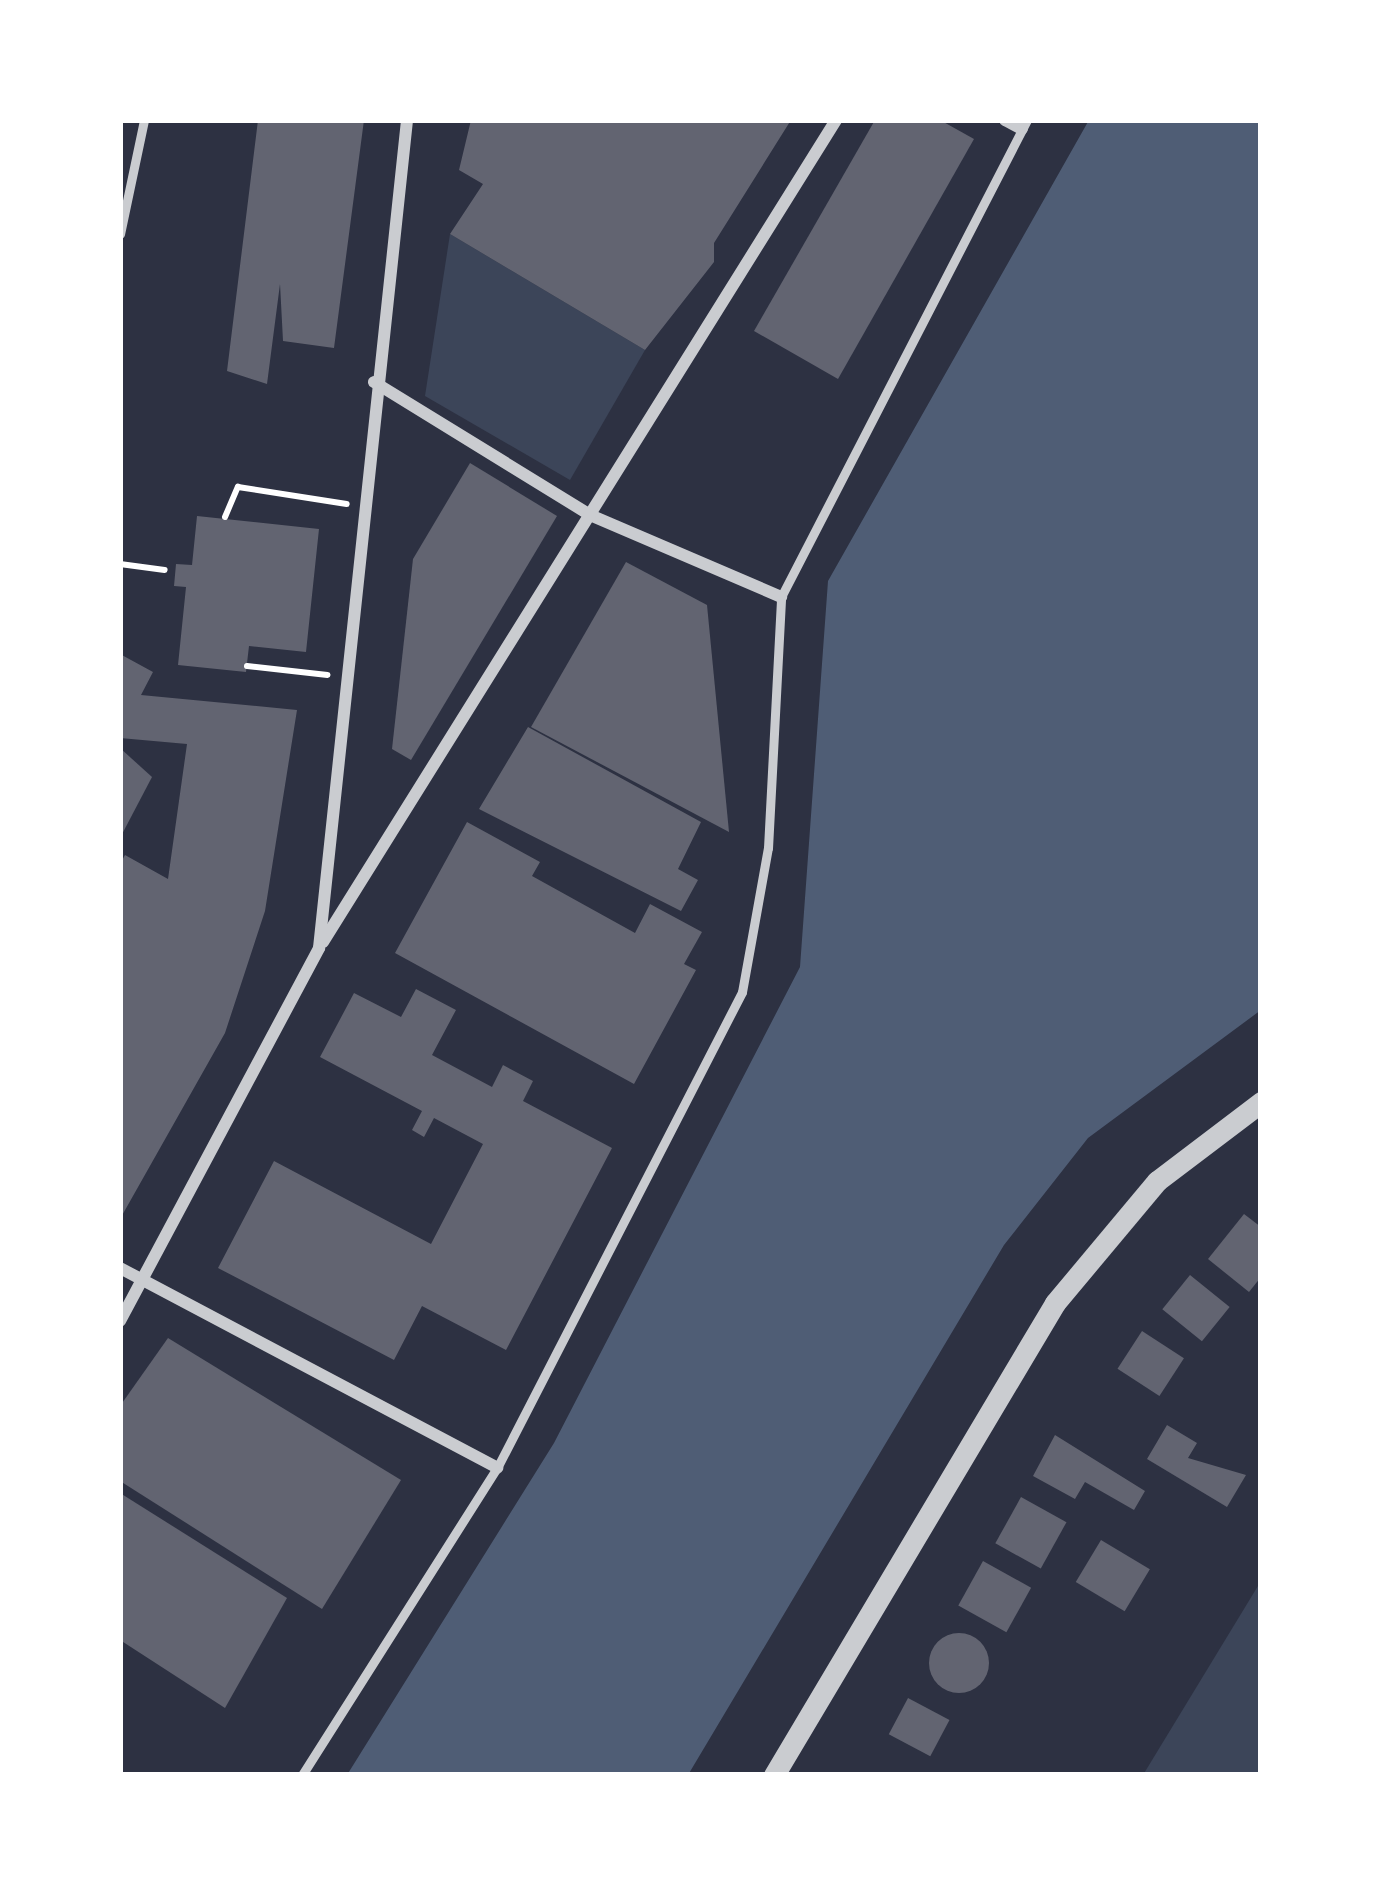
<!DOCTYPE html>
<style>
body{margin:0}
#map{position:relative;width:1381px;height:1895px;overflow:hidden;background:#2d3142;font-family:"Roboto Condensed",sans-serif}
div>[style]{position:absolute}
.green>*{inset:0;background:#3c4559}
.water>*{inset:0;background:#4f5d75}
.building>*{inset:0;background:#626471;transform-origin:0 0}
.round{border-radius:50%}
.path>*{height:6px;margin:-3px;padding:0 3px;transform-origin:3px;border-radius:3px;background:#fff}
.service>*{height:9px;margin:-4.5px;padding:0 4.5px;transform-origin:4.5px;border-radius:4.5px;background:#caccd0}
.minor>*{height:12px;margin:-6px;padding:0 6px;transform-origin:6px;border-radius:6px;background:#caccd0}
.tertiary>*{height:21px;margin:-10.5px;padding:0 10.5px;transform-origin:10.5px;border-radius:10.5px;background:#caccd0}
span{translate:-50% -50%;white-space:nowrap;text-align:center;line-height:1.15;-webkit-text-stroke:9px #fff;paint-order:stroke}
.frame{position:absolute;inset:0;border:123px solid #fff;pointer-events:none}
</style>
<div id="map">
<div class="green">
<i style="clip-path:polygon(450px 234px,645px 350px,570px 480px,425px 396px)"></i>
<i style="clip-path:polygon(1261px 1581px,1261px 1775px,1143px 1775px)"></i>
</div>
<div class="water">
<i style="clip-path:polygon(1089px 120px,1261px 120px,1261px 1010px,1088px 1138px,1004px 1245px,688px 1775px,347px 1775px,554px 1443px,800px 967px,828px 581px)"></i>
</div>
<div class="building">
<i style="clip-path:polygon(258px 120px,364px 120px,334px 348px,283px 341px,280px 284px,267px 384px,227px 371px)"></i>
<i style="clip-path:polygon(471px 120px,791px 120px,714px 243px,714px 262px,645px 350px,450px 234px,483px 184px,459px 170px)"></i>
<i style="clip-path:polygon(875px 120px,940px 120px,974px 139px,838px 379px,754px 331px)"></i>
<i style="clip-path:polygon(470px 463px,557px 516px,411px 760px,392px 749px,413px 559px)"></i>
<i style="clip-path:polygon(197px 516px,319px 529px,306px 652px,249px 646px,246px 672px,178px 665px,186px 587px,174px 586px,176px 564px,192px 565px)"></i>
<i style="clip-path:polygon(626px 562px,707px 605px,729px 832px,531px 727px)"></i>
<i style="clip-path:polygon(120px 654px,153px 672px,141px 695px,297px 710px,265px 911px,225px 1033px,120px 1219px,120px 864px,125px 855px,168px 879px,187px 744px,120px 738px)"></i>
<i style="clip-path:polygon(528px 727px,701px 822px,678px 869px,698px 880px,681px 911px,479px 809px)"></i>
<i style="clip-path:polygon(120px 748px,152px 777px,120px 838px)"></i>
<i style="clip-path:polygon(467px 822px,540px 862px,532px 876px,635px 933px,650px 904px,702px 932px,684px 964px,696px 970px,634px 1084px,395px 953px)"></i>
<i style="clip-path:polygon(416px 989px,456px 1010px,432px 1055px,492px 1087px,503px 1065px,533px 1081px,523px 1101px,612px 1148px,506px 1350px,422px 1306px,394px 1360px,218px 1268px,274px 1161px,431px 1244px,483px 1144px,434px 1118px,424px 1137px,412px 1130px,422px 1111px,320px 1057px,354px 993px,401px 1017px)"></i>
<i style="clip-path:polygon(1244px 1214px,1261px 1227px,1261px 1277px,1249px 1292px,1208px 1259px)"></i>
<i style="left:1190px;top:1275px;width:51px;height:44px;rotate:39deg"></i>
<i style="left:1142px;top:1331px;width:50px;height:45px;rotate:33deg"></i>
<i style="clip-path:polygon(168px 1338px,401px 1480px,322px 1609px,120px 1481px,120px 1406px)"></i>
<i style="clip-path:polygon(1167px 1425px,1197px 1443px,1188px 1458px,1246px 1475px,1227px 1507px,1147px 1459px)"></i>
<i style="clip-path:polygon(1055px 1435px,1145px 1491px,1134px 1510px,1085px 1482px,1075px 1499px,1033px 1476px)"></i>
<i style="clip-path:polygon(120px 1493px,287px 1598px,225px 1708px,120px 1640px)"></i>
<i style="left:1021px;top:1497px;width:52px;height:53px;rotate:29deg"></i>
<i style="left:1101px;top:1540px;width:57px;height:49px;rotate:31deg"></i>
<i style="left:983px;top:1561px;width:55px;height:51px;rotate:29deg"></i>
<i class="round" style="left:929px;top:1633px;width:60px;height:60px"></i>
<i style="left:908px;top:1698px;width:47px;height:41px;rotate:28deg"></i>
</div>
<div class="path">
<i style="left:225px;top:517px;width:33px;rotate:-67deg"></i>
<i style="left:238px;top:487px;width:110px;rotate:8.9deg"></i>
<i style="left:120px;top:564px;width:45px;rotate:7.6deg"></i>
<i style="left:247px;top:666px;width:81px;rotate:6.4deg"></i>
</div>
<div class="service">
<i style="left:120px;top:234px;width:116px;rotate:-78.1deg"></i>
<i style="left:302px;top:1775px;width:364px;rotate:-57.6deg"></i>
<i style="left:497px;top:1468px;width:535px;rotate:-62.76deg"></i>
<i style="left:742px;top:992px;width:146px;rotate:-79.8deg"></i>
<i style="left:768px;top:848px;width:251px;rotate:-87deg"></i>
<i style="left:781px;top:597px;width:537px;rotate:-62.72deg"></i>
</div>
<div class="minor">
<i style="left:1005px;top:120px;width:19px;rotate:28deg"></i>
<i style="left:374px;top:382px;width:254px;rotate:31.6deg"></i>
<i style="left:590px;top:515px;width:208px;rotate:23.2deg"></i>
<i style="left:323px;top:942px;width:969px;rotate:-58.03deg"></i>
<i style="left:120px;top:1268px;width:427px;rotate:27.9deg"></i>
<i style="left:120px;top:1321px;width:423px;rotate:-61.9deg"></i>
<i style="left:319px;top:948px;width:833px;rotate:-83.93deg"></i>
</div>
<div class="tertiary">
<i style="left:774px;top:1775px;width:549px;rotate:-59.23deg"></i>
<i style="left:1055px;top:1303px;width:159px;rotate:-50.1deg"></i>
<i style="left:1157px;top:1181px;width:131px;rotate:-37.2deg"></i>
</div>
<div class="frame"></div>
</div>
